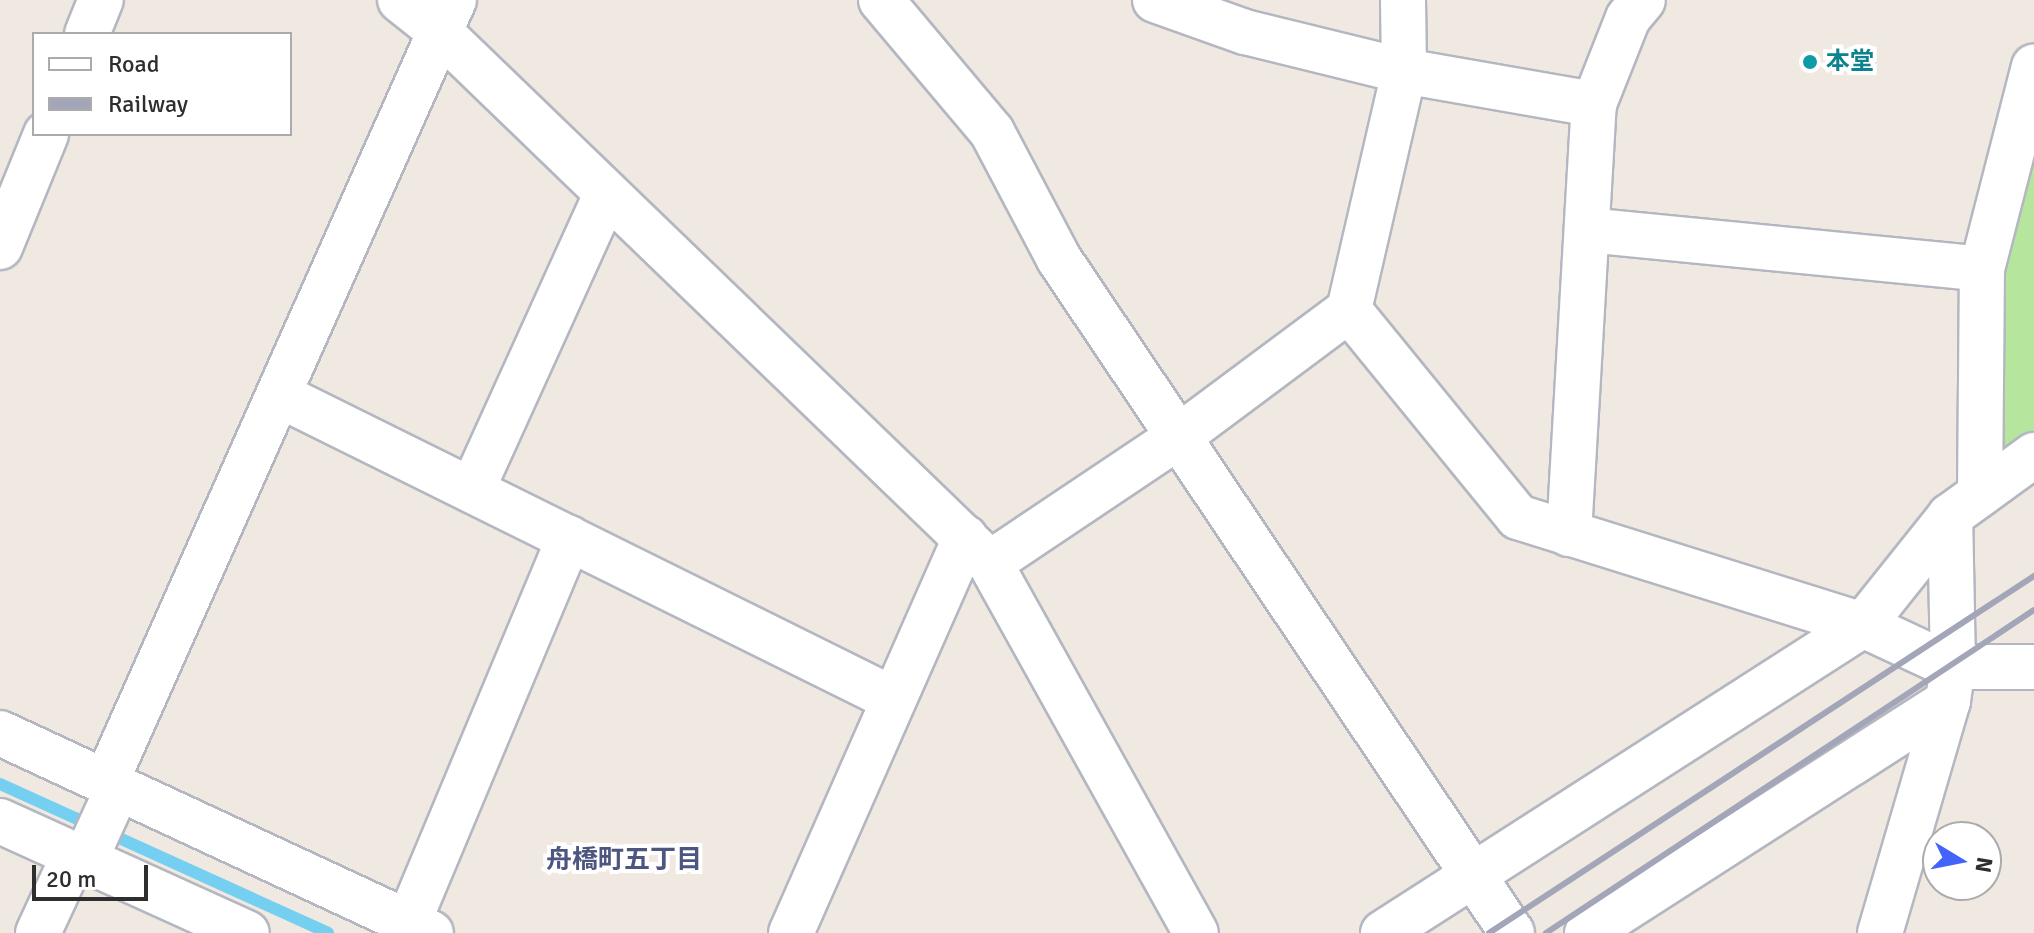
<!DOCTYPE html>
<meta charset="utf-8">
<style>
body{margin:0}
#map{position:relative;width:2034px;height:933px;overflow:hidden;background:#efe9e1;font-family:Signika,"Noto Sans JP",sans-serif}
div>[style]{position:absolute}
.green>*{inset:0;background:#b6e59e}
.stream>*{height:12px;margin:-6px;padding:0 6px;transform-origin:6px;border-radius:6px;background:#75cff0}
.roads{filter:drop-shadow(2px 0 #b4b7c1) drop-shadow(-2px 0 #b4b7c1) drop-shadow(0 2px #b4b7c1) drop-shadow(0 -2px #b4b7c1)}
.minor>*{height:44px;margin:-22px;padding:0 22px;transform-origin:22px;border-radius:22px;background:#fff}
.tertiary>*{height:44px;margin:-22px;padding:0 22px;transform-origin:22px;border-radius:22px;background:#fff}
.rail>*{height:6px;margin:-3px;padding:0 3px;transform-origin:3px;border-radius:3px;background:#a3a6b8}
.dots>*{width:22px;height:22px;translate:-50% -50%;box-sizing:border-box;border:4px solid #fff;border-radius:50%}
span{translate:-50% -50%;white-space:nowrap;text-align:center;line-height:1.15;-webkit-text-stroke:8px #fff;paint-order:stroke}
.culture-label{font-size:24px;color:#0d838f;font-weight:700}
.left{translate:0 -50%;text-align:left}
.neighbourhood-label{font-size:26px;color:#4d5680;font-weight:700}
.legend{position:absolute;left:32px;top:32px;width:260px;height:104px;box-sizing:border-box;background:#fff;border:2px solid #ababab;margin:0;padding:10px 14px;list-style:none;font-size:24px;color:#2e2e2e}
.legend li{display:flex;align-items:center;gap:16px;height:40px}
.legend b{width:40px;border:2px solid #ababab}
.north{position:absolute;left:1922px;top:821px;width:80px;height:80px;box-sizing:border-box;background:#fff;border:2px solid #ababab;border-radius:50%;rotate:100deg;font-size:22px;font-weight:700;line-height:32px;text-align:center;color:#2e2e2e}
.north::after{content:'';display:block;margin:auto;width:28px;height:36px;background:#4264fb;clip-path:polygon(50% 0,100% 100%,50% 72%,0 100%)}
.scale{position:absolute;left:32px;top:865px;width:116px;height:36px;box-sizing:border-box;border:4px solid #2e2e2e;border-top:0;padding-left:10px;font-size:24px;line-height:28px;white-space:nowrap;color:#2e2e2e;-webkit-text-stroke:6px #fff;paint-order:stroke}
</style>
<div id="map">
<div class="green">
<i style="clip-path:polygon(2034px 133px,2034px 430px,2002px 453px,2006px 263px)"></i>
</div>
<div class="stream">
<i style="left:0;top:784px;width:360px;rotate:24.4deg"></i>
</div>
<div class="roads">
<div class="minor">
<i style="left:400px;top:0;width:50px;rotate:38.5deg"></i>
<i style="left:439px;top:31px;width:766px;rotate:43.99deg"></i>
<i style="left:990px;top:563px;width:423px;rotate:60.9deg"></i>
<i style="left:1155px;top:0;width:96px;rotate:19.6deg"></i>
<i style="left:1245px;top:32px;width:164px;rotate:13.8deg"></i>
<i style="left:1404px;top:71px;width:193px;rotate:9.9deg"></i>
<i style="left:87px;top:34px;width:37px;rotate:-68deg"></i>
<i style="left:1587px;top:230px;width:397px;rotate:5.6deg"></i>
<i style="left:0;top:247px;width:122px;rotate:-67.8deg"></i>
<i style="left:279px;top:395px;width:685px;rotate:26.34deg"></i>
<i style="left:472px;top:490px;width:326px;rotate:-65.6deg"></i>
<i style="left:1980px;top:494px;width:225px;rotate:-89.5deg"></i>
<i style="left:1982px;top:269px;width:209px;rotate:-75.6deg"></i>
<i style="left:1569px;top:534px;width:431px;rotate:-86.7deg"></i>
<i style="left:1594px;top:104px;width:92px;rotate:-68.4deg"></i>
<i style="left:1628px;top:18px;width:23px;rotate:-50deg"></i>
<i style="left:990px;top:563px;width:230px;rotate:-33.8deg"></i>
<i style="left:1181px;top:435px;width:209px;rotate:-36.7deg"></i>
<i style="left:1349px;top:310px;width:267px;rotate:50.8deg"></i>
<i style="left:1518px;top:517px;width:362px;rotate:17.4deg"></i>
<i style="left:1863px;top:625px;width:99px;rotate:25deg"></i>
<i style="left:1953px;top:667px;width:81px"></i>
<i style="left:0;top:733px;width:475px;rotate:24.9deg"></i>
<i style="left:106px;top:782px;width:856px;rotate:-66.01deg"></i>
<i style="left:0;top:821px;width:271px;rotate:24.4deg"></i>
<i style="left:85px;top:860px;width:79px;rotate:-65.4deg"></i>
<i style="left:38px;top:933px;width:86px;rotate:-65.2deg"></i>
<i style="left:404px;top:933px;width:428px;rotate:-67.3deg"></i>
<i style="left:791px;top:933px;width:432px;rotate:-66.2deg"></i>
<i style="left:1383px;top:933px;width:570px;rotate:-32.69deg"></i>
<i style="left:1863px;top:625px;width:139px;rotate:-51.4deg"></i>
<i style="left:1950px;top:516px;width:104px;rotate:-36deg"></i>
<i style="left:1587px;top:933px;width:429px;rotate:-32.7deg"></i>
<i style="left:1880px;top:933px;width:242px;rotate:-73.7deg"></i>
<i style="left:1948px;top:701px;width:34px;rotate:-82deg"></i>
<i style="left:1953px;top:667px;width:151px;rotate:-91.1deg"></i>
</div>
<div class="tertiary">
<i style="left:881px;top:0;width:172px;rotate:49.9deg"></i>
<i style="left:992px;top:132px;width:144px;rotate:62.2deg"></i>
<i style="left:1059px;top:259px;width:812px;rotate:56.09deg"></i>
<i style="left:1349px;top:310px;width:245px;rotate:-77deg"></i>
<i style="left:1404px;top:71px;width:71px;rotate:-90.8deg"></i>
</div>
</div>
<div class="rail">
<i style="left:1489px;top:933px;width:652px;rotate:-33.23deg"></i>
<i style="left:1546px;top:933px;width:585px;rotate:-33.5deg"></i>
</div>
<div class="dots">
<i style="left:1810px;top:62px;background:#0f9aa8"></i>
</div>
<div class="culture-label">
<span class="left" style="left:1826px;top:62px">本堂</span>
</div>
<div class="neighbourhood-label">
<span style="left:624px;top:861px">舟橋町五丁目</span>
</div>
<ul class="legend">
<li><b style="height:10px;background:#fff"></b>Road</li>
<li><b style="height:10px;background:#a3a6b8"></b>Railway</li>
</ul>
<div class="north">N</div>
<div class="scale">20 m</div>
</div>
